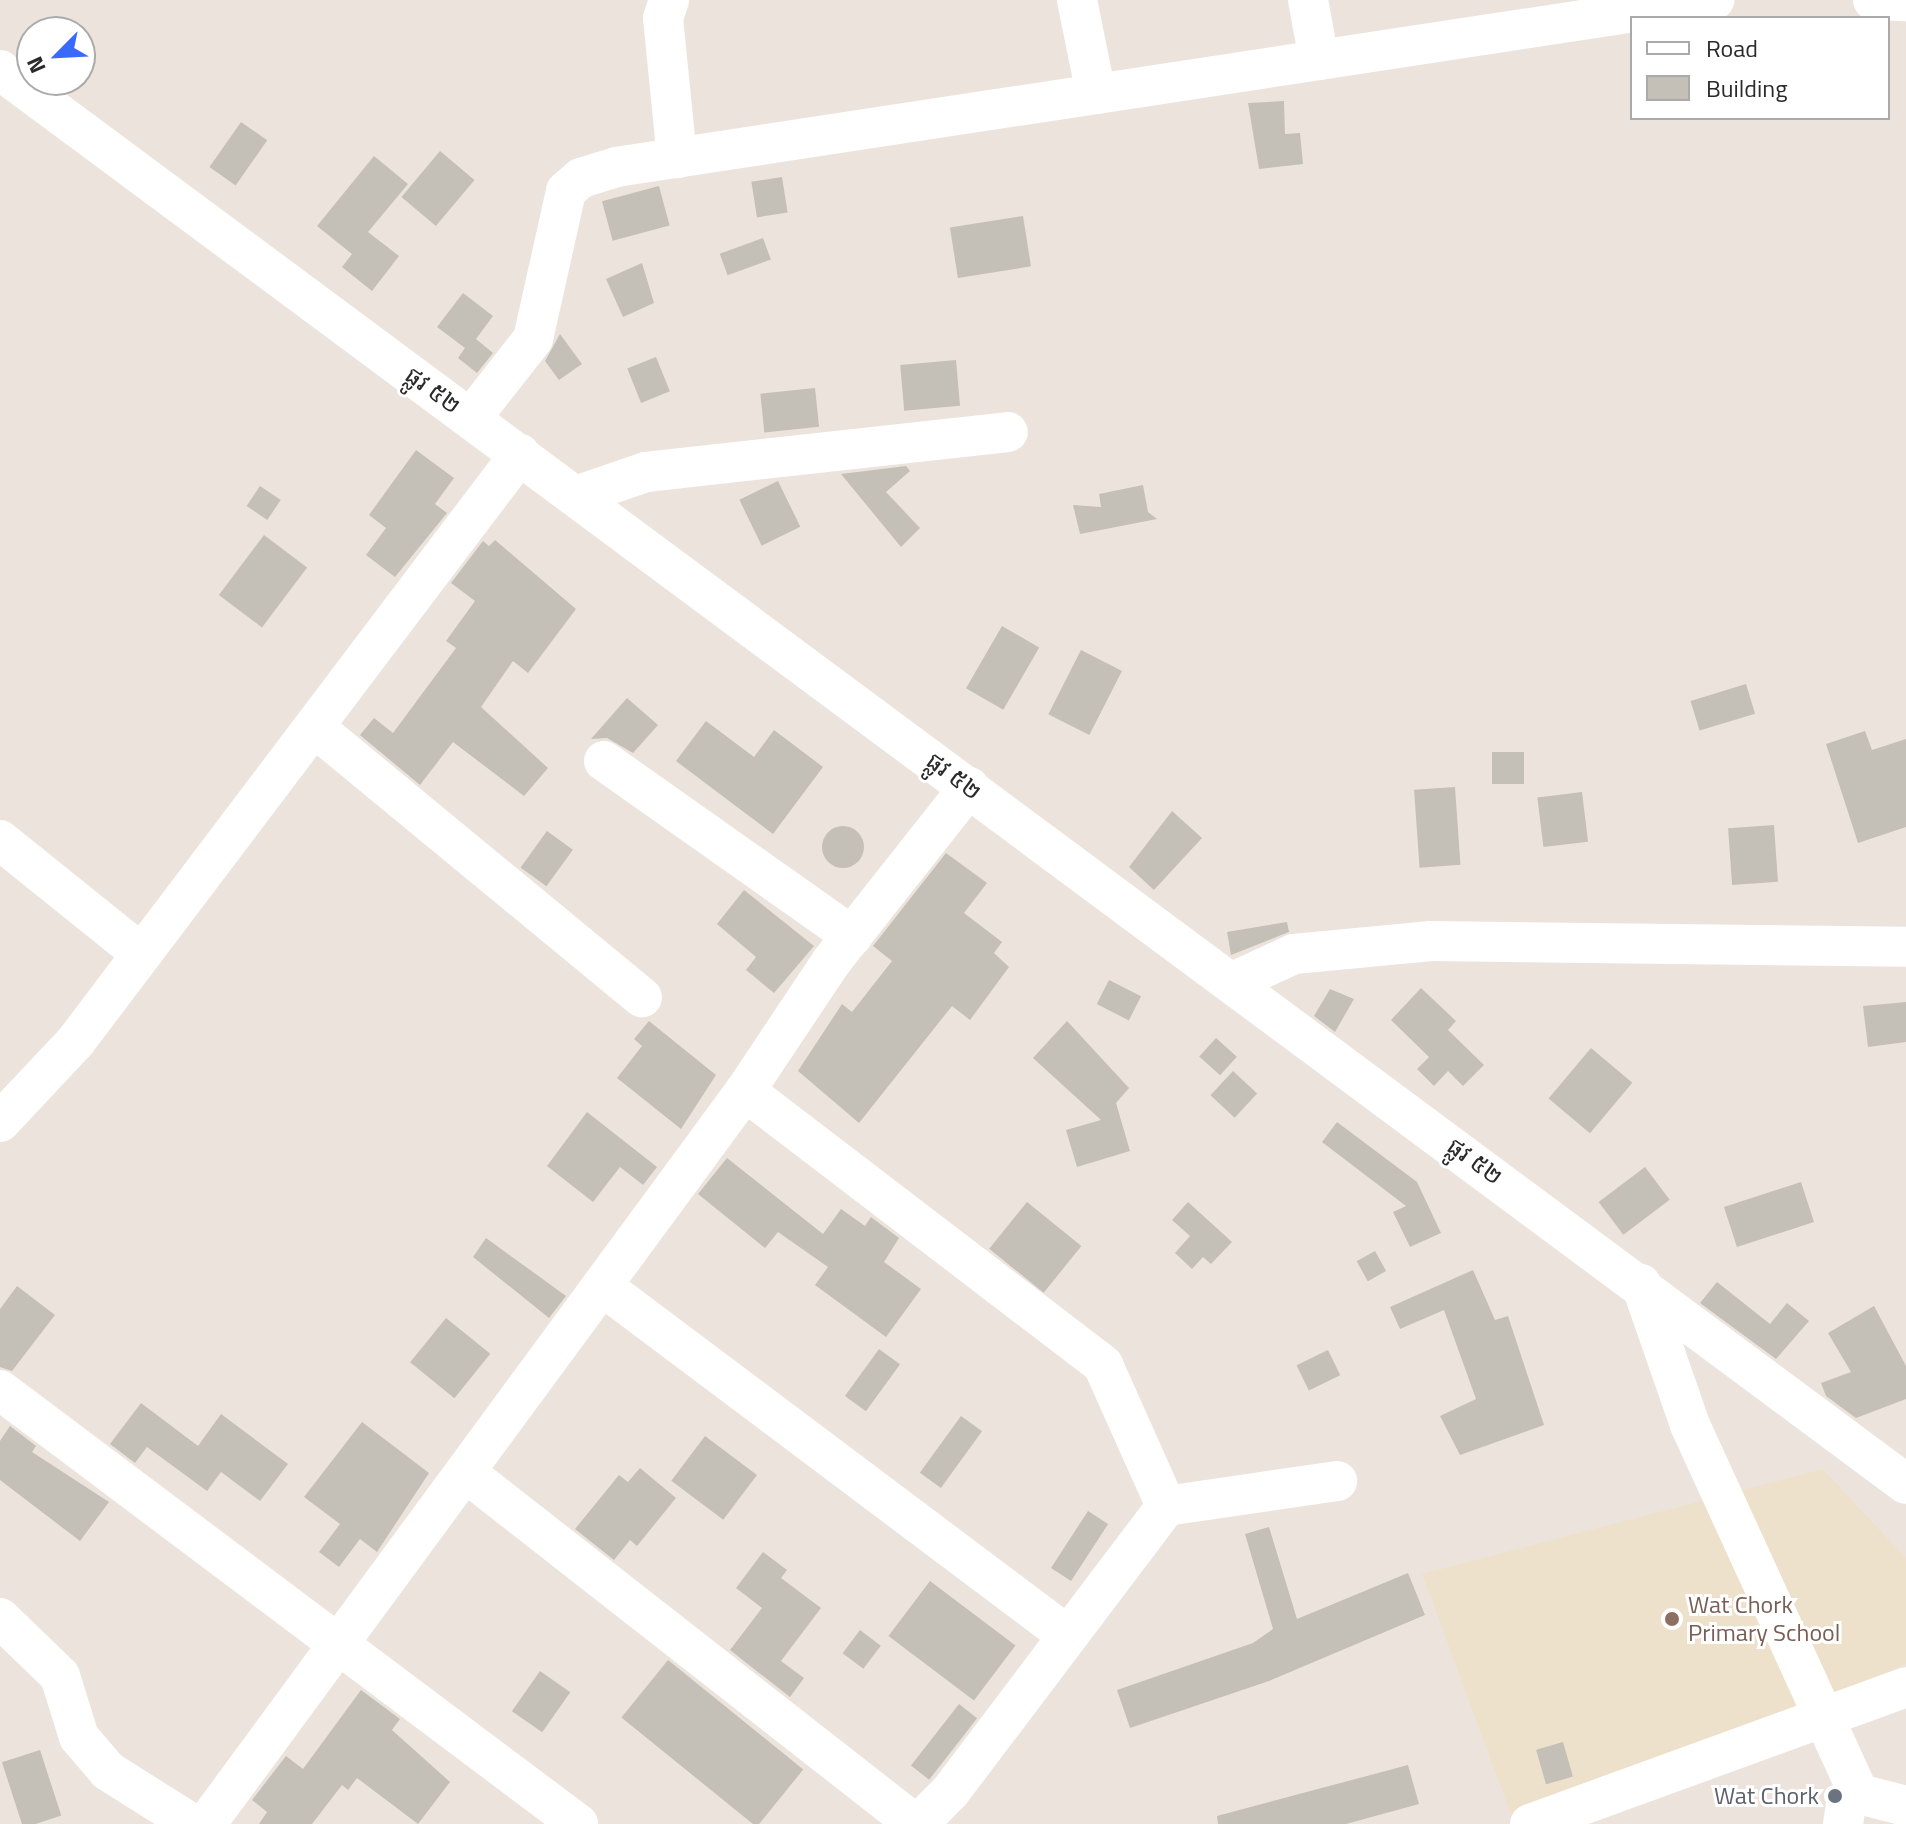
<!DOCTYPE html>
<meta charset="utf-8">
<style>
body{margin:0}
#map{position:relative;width:1906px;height:1824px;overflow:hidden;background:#ece4dc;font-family:"Titillium Web","Noto Sans Khmer",sans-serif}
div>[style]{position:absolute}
.education>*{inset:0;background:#eee1cb}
.building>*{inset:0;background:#c4bfb7;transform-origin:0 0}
.round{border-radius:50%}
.minor>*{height:40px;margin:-20px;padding:0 20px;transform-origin:20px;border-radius:20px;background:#fff}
.dots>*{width:22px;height:22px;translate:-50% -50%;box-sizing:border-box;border:4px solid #fff;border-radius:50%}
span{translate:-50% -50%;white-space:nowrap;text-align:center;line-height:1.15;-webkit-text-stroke:6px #fff;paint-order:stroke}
.street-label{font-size:24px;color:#2a2a2a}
.education-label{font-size:24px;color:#785e54}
.left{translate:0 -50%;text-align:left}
.worship-label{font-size:24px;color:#5b616d}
.right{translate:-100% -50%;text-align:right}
.legend{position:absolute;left:1630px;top:16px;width:260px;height:104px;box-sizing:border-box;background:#fff;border:2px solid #aaa;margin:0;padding:10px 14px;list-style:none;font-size:24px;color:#2a2a2a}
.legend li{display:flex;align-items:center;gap:16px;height:40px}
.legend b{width:40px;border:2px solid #aaa}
.north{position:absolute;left:16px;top:16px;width:80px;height:80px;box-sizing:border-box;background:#fff;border:2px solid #aaa;border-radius:50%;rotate:246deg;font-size:22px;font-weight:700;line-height:32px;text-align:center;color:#2a2a2a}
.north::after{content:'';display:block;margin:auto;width:28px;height:36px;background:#3a6afb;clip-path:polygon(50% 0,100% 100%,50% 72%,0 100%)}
</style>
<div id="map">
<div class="education">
<i style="clip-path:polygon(1823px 1469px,1906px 1558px,1906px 1664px,1514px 1823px,1422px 1574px)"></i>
</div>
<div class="building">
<i style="clip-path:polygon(1284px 101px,1285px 134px,1300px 133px,1303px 164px,1259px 169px,1248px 103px)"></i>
<i style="left:241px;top:122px;width:32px;height:55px;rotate:35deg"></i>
<i style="left:440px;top:151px;width:45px;height:60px;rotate:40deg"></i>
<i style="clip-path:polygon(374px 156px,408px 184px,368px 232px,399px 256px,372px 291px,342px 267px,352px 254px,317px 226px)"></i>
<i style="left:782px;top:177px;width:36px;height:31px;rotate:81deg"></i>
<i style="left:659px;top:186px;width:41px;height:59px;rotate:75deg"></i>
<i style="left:1023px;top:216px;width:51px;height:74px;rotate:81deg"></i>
<i style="left:763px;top:238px;width:23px;height:46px;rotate:70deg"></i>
<i style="clip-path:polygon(642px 263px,654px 303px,623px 317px,606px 279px)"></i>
<i style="clip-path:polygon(463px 293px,493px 316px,476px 339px,493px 353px,477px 373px,458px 358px,465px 348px,437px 327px)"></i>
<i style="clip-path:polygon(560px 334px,582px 364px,559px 380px,545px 361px)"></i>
<i style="left:656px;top:357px;width:37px;height:31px;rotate:68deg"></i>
<i style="left:956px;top:360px;width:46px;height:56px;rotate:85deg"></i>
<i style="left:815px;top:388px;width:39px;height:55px;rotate:84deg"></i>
<i style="clip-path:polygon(416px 450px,454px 478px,435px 504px,447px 513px,395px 577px,366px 555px,386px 528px,369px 515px)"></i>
<i style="clip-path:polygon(906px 466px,910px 471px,886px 492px,920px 528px,901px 547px,841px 474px)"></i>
<i style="left:778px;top:481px;width:51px;height:43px;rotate:64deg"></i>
<i style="clip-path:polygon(1143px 485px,1148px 512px,1157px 519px,1080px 534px,1073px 505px,1101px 507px,1099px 494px)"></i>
<i style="left:260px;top:486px;width:25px;height:24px;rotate:34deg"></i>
<i style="left:264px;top:535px;width:54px;height:75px;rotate:37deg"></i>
<i style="clip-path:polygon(495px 540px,576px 609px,528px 673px,513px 661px,481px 707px,548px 768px,524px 796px,453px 742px,420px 785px,360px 735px,374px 718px,393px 733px,456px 648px,446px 641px,475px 601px,451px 583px,483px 541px,489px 546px)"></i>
<i style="left:1002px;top:626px;width:43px;height:72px;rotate:30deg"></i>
<i style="left:1081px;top:650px;width:46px;height:72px;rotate:27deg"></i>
<i style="left:1746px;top:684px;width:31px;height:58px;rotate:73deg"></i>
<i style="clip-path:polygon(627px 698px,658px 725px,633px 753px,607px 738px,591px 739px)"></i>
<i style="clip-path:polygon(706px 721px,754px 757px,774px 730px,823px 767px,773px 834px,676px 761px)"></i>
<i style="clip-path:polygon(1865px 731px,1872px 750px,1906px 739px,1906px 827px,1858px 843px,1826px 744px)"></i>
<i style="left:1492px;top:752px;width:32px;height:32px"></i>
<i style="left:1455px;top:787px;width:78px;height:41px;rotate:86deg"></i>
<i style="left:1582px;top:792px;width:50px;height:45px;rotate:83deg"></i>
<i style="clip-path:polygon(1172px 811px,1202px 838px,1154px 890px,1129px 867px)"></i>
<i style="left:1774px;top:825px;width:57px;height:46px;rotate:86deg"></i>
<i class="round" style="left:822px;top:826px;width:42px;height:42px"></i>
<i style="left:547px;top:831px;width:32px;height:45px;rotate:36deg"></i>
<i style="clip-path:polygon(946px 853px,987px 883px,964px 913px,1002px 942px,994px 953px,1009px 967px,970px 1020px,952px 1006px,859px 1123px,798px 1071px,842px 1004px,852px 1012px,892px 961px,873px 946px)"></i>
<i style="clip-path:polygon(744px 890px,814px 946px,774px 993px,746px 970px,756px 957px,717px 924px)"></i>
<i style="clip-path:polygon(1287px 922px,1289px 932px,1231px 955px,1227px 932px)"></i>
<i style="left:1109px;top:980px;width:36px;height:27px;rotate:27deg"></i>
<i style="clip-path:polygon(1421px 988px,1456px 1021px,1448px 1030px,1484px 1065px,1463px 1086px,1448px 1071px,1434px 1086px,1417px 1069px,1429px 1057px,1391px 1020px)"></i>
<i style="clip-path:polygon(1330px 989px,1354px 999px,1335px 1032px,1314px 1016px)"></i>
<i style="clip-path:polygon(1906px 1002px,1906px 1042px,1868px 1047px,1863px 1006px)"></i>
<i style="clip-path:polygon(649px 1021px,716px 1075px,681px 1129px,617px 1078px,642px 1046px,634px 1039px)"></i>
<i style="clip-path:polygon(1067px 1021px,1129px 1088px,1116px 1103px,1130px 1151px,1077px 1167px,1066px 1130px,1101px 1120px,1033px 1058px)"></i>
<i style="left:1216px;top:1038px;width:28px;height:25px;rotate:42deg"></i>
<i style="left:1591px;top:1048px;width:54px;height:66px;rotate:40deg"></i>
<i style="left:1233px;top:1071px;width:33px;height:33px;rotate:43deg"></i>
<i style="clip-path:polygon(587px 1112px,657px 1167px,643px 1185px,620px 1167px,593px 1202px,547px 1166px)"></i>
<i style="clip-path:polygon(1337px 1122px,1417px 1182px,1441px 1233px,1410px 1247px,1393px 1212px,1406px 1206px,1322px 1142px)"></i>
<i style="clip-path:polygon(727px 1158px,823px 1234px,841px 1209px,865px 1226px,871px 1217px,899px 1238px,884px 1262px,921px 1289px,886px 1337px,815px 1285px,828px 1267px,778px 1232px,765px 1248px,698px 1194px)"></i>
<i style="left:1645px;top:1167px;width:41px;height:58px;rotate:53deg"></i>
<i style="left:1801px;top:1182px;width:42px;height:81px;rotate:72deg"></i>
<i style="left:1027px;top:1202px;width:70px;height:60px;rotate:39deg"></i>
<i style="clip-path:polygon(1188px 1202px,1232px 1242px,1211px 1264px,1203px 1257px,1192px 1269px,1175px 1253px,1190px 1236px,1172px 1220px)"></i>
<i style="clip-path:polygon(486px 1238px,566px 1296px,549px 1318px,473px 1257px)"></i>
<i style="left:1375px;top:1251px;width:23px;height:21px;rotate:61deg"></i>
<i style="clip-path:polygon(1473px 1270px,1495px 1320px,1508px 1316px,1544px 1425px,1460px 1455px,1440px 1416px,1476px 1399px,1444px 1310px,1400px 1329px,1390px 1307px)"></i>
<i style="clip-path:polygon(1717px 1282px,1770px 1324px,1787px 1303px,1809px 1321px,1776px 1359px,1700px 1303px)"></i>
<i style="clip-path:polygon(17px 1286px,55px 1315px,12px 1371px,0 1367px,0 1309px)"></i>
<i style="clip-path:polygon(1874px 1306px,1906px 1366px,1906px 1399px,1856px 1418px,1826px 1396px,1821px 1383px,1851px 1372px,1828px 1333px)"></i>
<i style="left:446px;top:1318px;width:57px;height:57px;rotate:39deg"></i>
<i style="left:879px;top:1349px;width:26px;height:58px;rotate:36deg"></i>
<i style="left:1328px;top:1350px;width:28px;height:35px;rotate:64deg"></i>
<i style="clip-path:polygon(141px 1403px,198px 1446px,221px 1414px,288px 1464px,260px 1501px,221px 1472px,207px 1491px,147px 1447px,135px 1463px,110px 1444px)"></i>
<i style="left:961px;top:1416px;width:26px;height:70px;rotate:36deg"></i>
<i style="clip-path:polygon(362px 1422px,429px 1473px,377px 1552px,360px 1539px,339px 1567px,319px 1552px,340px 1524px,304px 1497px)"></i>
<i style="clip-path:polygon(10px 1426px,36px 1446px,32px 1452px,109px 1502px,80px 1541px,0 1480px,0 1441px)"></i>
<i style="left:705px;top:1436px;width:65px;height:56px;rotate:37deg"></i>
<i style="clip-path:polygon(640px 1468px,676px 1498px,637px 1546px,630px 1540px,614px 1560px,575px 1529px,619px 1475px,628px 1482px)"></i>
<i style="left:1088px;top:1511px;width:24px;height:68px;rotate:33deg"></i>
<i style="clip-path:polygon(1269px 1527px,1297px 1619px,1408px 1573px,1425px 1615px,1269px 1681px,1130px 1728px,1117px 1690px,1253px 1643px,1273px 1629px,1245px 1534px)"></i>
<i style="clip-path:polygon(763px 1552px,787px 1570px,781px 1578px,821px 1608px,781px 1661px,804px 1678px,790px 1697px,730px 1650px,762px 1608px,736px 1588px)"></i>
<i style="left:930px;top:1581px;width:107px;height:69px;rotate:37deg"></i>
<i style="left:860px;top:1630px;width:26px;height:29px;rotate:37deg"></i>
<i style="left:668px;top:1660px;width:174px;height:74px;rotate:39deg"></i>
<i style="left:540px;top:1671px;width:37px;height:49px;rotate:35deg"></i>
<i style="clip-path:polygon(361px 1690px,400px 1719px,392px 1730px,450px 1782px,418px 1824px,357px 1778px,348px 1790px,342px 1785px,312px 1824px,259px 1824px,267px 1812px,252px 1800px,286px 1756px,303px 1769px)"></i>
<i style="left:959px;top:1704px;width:23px;height:78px;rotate:38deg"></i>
<i style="left:1563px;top:1742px;width:36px;height:28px;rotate:74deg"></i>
<i style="left:40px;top:1750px;width:69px;height:40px;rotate:72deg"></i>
<i style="clip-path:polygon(1408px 1765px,1419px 1804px,1346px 1824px,1218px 1824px,1217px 1816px)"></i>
</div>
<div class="minor">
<i style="left:669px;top:0;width:19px;rotate:108deg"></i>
<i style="left:663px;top:18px;width:141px;rotate:84.3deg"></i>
<i style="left:1077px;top:0;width:96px;rotate:78.6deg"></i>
<i style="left:1308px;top:0;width:61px;rotate:79.6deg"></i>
<i style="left:1873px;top:0;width:33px;rotate:2deg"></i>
<i style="left:0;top:70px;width:2373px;rotate:36.57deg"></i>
<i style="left:471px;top:418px;width:100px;rotate:-51.9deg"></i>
<i style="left:533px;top:339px;width:152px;rotate:-77.4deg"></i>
<i style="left:566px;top:191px;width:20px;rotate:-41deg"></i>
<i style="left:581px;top:178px;width:37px;rotate:-17deg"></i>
<i style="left:616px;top:167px;width:1111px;rotate:-8.65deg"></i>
<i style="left:576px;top:496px;width:74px;rotate:-18.9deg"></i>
<i style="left:646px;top:472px;width:364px;rotate:-6.3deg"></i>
<i style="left:314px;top:727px;width:425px;rotate:39.5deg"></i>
<i style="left:604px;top:761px;width:304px;rotate:35.2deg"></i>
<i style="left:0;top:840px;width:182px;rotate:38.8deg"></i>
<i style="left:1233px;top:982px;width:67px;rotate:-24.7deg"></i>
<i style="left:1294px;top:954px;width:138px;rotate:-5.4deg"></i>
<i style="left:1431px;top:941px;width:475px;rotate:0.7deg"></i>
<i style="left:745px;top:1091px;width:451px;rotate:37.4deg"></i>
<i style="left:1103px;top:1365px;width:154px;rotate:65.9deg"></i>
<i style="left:0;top:1122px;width:111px;rotate:-46.8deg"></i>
<i style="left:76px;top:1041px;width:736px;rotate:-52.9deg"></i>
<i style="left:1641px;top:1284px;width:149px;rotate:70.8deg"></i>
<i style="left:1690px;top:1425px;width:406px;rotate:65.4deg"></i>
<i style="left:602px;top:1286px;width:581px;rotate:36.89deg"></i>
<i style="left:0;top:1390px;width:723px;rotate:36.9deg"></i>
<i style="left:465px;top:1472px;width:571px;rotate:38.03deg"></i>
<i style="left:1166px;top:1506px;width:173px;rotate:-8.3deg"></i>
<i style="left:0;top:1618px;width:83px;rotate:44deg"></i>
<i style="left:60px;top:1676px;width:64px;rotate:72.7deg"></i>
<i style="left:79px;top:1737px;width:45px;rotate:49.5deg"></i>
<i style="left:108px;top:1771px;width:99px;rotate:32.2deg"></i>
<i style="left:206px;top:1824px;width:910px;rotate:-53.67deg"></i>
<i style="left:745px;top:1091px;width:155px;rotate:-56.3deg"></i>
<i style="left:831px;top:962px;width:223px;rotate:-51.7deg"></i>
<i style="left:918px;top:1824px;width:45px;rotate:-45deg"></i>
<i style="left:950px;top:1792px;width:358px;rotate:-52.9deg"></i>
<i style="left:1530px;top:1824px;width:400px;rotate:-20deg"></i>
<i style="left:1843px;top:1824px;width:19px;rotate:-81deg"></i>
<i style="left:1846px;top:1805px;width:17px;rotate:-40deg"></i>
<i style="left:1859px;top:1794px;width:49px;rotate:14.3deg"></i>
</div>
<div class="dots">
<i style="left:1672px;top:1619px;background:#8d6e63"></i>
<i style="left:1835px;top:1796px;background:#6b7280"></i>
</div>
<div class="street-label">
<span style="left:433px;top:390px;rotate:36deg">ផ្លូវ ៥២</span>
<span style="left:954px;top:776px;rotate:37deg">ផ្លូវ ៥២</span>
<span style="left:1475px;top:1161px;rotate:36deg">ផ្លូវ ៥២</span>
</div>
<div class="education-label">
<span class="left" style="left:1688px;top:1619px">Wat Chork<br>Primary School</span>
</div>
<div class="worship-label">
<span class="right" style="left:1819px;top:1796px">Wat Chork</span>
</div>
<ul class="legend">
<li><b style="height:10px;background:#fff"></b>Road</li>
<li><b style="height:22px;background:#c4bfb7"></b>Building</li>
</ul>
<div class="north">N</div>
</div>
